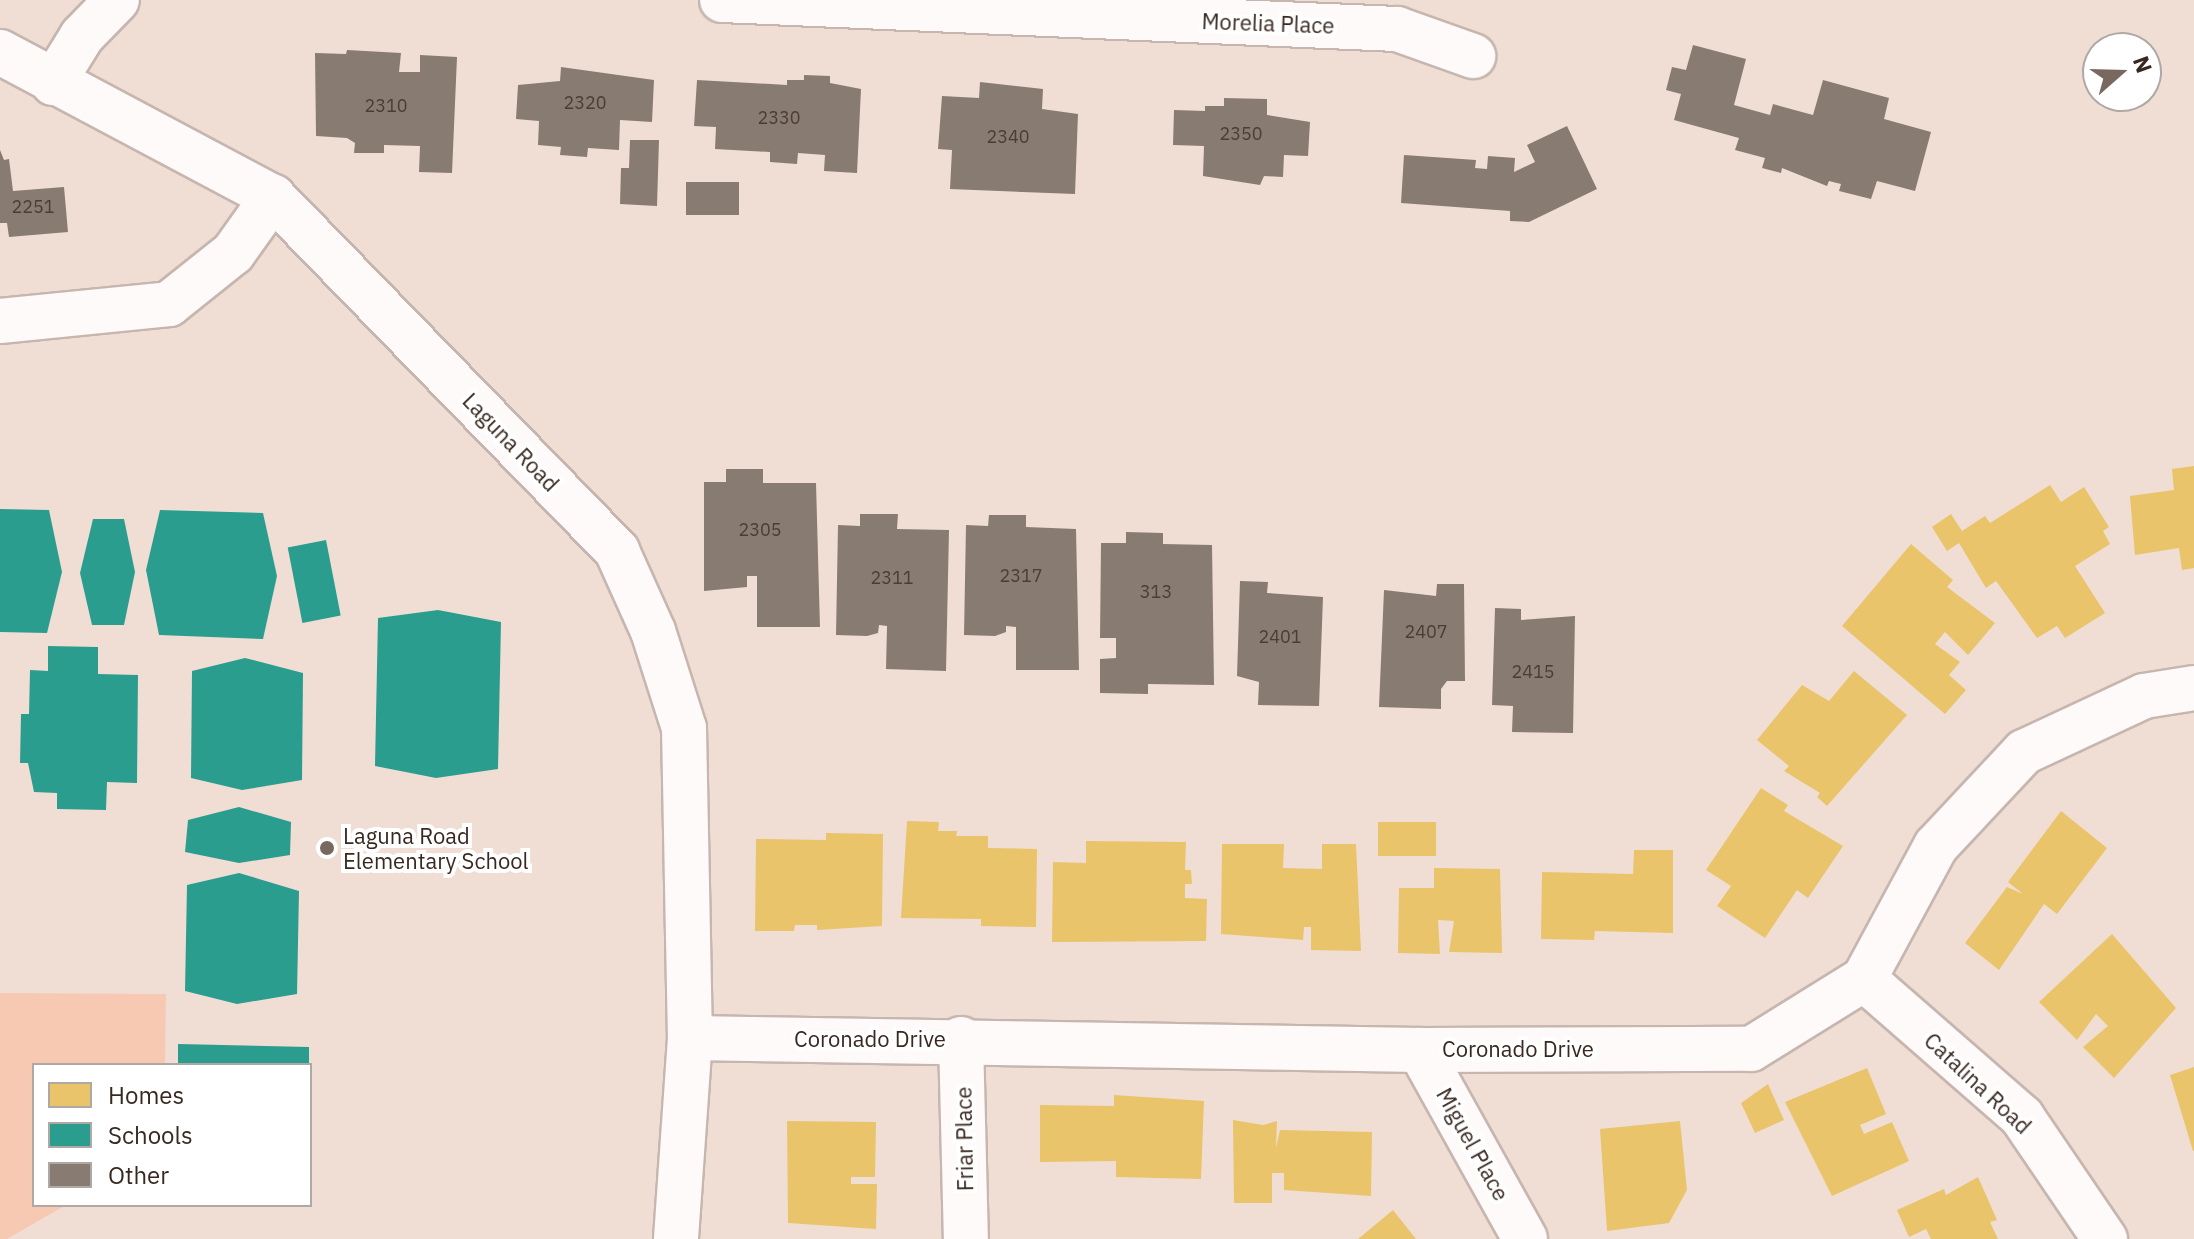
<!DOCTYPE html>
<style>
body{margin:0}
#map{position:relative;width:2194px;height:1239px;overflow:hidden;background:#f0ded4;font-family:"IBM Plex Sans",sans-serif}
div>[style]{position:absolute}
.green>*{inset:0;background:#f7c9b2}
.homes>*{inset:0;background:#e9c46a;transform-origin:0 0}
.schools>*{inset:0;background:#2a9d8f;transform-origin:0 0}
.building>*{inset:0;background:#887b71;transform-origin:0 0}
.roads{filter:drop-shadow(2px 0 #c6b6af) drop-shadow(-2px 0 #c6b6af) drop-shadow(0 2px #c6b6af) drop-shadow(0 -2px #c6b6af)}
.minor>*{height:44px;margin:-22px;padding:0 22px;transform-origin:22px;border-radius:22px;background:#fdfaf9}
.dots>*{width:22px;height:22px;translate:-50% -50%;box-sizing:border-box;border:4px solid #fff;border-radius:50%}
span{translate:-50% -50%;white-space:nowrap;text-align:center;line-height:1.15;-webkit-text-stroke:8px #fff;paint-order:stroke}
.number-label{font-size:18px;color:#4c3d34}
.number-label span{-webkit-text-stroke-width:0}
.street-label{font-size:22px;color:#382820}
.poi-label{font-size:22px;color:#382820}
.left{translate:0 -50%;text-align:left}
.legend{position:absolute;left:32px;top:1063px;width:280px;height:144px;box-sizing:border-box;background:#fff;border:2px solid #afa9a6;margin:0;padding:10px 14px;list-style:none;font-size:24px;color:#382820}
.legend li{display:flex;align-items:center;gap:16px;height:40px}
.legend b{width:40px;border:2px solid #afa9a6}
.north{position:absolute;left:2082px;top:32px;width:80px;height:80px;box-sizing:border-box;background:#fff;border:2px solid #afa9a6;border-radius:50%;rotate:70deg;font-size:22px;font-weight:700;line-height:32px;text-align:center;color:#382820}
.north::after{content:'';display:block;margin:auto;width:28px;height:36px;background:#78685f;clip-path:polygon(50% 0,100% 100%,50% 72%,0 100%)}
</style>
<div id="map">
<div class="green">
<i style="clip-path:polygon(0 993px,166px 994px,165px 1065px,34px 1065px,34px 1205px,66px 1205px,7px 1239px,0 1239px)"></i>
</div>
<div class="homes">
<i style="clip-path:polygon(2194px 466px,2194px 568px,2182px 570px,2179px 548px,2135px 555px,2130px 496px,2174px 490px,2172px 469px)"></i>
<i style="clip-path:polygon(2050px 485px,2061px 502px,2084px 487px,2109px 527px,2103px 531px,2110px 544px,2075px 566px,2105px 613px,2065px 638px,2057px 626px,2037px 638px,1996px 581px,1986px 588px,1959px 543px,1947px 551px,1932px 527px,1951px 514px,1962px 531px,1985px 516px,1990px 523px)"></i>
<i style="clip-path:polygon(1911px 544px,1953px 580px,1947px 587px,1995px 623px,1968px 655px,1945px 632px,1935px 644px,1960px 662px,1949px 675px,1966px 690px,1945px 714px,1842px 626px)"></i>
<i style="clip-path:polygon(1854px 671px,1907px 715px,1827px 806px,1817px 797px,1820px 793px,1784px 771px,1789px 766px,1757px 740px,1802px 685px,1829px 701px)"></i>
<i style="clip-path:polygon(1761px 788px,1788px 805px,1784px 811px,1843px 846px,1808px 898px,1797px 890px,1765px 938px,1717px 906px,1731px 886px,1706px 870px)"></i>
<i style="clip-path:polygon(2061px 811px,2107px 848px,2057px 914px,2044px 904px,1999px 970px,1965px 943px,2007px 887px,2023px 894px,2008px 882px)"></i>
<i style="clip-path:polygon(907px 821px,939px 822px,938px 831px,957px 831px,956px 836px,988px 836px,988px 848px,1037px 849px,1036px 927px,981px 926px,981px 919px,901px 918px)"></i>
<i style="left:1436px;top:822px;width:34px;height:58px;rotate:90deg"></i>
<i style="clip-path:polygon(826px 833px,883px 834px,882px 926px,817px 930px,817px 925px,795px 925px,794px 931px,755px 931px,756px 839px,826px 840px)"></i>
<i style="clip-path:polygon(1086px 841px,1186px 842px,1185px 870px,1191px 870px,1192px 884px,1185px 884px,1185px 898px,1207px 899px,1206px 941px,1052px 942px,1053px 862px,1086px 863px)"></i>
<i style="clip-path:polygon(1222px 844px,1284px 844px,1283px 868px,1322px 869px,1322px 844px,1356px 844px,1361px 951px,1311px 950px,1311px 927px,1304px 927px,1303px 940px,1221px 934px)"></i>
<i style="clip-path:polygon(1634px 850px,1673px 850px,1673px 933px,1595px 931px,1594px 940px,1541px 939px,1542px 872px,1633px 874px)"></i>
<i style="clip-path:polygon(1434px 868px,1500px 869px,1502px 953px,1449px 952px,1454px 921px,1438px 920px,1440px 954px,1398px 953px,1399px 888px,1434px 888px)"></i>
<i style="clip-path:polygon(2112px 934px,2176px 1008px,2114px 1078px,2083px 1047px,2108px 1026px,2096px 1014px,2077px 1040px,2039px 1002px)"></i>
<i style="clip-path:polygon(2194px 1067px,2194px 1151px,2193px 1151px,2170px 1075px)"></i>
<i style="clip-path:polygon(1867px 1068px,1886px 1114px,1860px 1125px,1864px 1134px,1892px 1122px,1909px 1161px,1832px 1196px,1785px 1102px)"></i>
<i style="clip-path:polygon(1768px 1084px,1784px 1120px,1755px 1133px,1741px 1103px)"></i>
<i style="clip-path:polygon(1114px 1095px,1204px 1101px,1201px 1179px,1116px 1177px,1116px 1161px,1040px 1162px,1040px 1105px,1114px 1106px)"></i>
<i style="clip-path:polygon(1233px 1120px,1263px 1125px,1277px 1121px,1276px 1148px,1280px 1130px,1372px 1132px,1371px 1196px,1284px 1190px,1284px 1173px,1272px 1173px,1272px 1203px,1234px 1203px)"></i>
<i style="clip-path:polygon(787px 1121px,876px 1122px,875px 1177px,851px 1177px,851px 1184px,877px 1184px,876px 1229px,788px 1223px)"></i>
<i style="clip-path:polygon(1680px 1121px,1687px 1190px,1669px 1223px,1607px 1231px,1600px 1129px)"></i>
<i style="clip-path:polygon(1978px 1177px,1997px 1220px,1990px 1222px,1998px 1239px,1931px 1239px,1926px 1229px,1909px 1237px,1897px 1210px,1944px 1189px,1946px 1195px)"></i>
<i style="clip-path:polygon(1393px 1210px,1416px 1239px,1358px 1239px)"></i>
</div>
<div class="schools">
<i style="clip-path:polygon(0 509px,49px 510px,62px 572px,47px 633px,0 632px)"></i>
<i style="clip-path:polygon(160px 510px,263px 513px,277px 576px,263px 639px,159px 635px,146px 570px)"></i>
<i style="clip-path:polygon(93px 519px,124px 519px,135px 572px,124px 625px,92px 625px,80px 573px)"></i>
<i style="left:326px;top:540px;width:77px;height:39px;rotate:79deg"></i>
<i style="clip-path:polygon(438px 610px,501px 622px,498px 769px,436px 778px,375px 766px,378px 618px)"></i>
<i style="clip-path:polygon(48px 646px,98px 647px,98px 674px,138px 675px,137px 783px,107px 782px,106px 810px,57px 809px,57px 793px,34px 792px,28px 763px,20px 763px,21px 714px,29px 714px,30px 670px,48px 671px)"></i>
<i style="clip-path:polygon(245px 658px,303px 673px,302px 780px,242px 790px,191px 778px,192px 671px)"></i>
<i style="clip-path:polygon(239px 807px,291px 822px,290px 855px,239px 863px,185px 852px,188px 820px)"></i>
<i style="clip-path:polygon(239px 873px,299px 891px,297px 994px,237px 1004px,185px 991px,187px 885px)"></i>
<i style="clip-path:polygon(178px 1044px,309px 1047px,309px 1065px,178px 1065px)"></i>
</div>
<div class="building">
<i style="clip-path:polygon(1693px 45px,1746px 59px,1734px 105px,1770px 115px,1773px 104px,1813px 115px,1823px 80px,1889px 98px,1884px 119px,1931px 132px,1915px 191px,1877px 181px,1871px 199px,1839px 191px,1841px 184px,1829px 181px,1827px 186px,1782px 168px,1781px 173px,1762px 168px,1765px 158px,1735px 150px,1739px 138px,1674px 120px,1681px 94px,1666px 90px,1672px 67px,1686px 70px)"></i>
<i style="clip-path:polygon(347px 50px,401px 53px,399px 72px,420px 72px,420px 55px,457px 57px,452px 173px,419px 172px,420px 146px,384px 145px,384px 153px,354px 153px,355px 143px,347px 138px,316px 136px,315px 53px,346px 54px)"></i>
<i style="clip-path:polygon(561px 67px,654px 80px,652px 122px,620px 120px,619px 150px,588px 148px,587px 157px,560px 155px,561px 147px,538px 145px,539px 121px,516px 119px,518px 85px,560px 81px)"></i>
<i style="clip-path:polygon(804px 75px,830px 76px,830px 83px,861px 89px,857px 173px,824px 171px,825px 155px,798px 153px,797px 164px,770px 162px,770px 152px,715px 149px,716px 127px,694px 126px,697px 80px,787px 85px,787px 80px,804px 80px)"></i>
<i style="clip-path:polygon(980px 82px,1043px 89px,1042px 109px,1078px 114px,1075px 194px,950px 189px,952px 150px,938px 149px,942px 96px,979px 98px)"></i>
<i style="clip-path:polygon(1224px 98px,1267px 99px,1267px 115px,1310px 122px,1308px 156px,1284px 155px,1283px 177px,1264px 176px,1260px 185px,1203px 176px,1204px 146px,1173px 145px,1174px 110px,1205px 111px,1205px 106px,1224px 106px)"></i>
<i style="clip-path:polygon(1567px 126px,1597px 189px,1529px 222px,1510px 221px,1510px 211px,1401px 203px,1404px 155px,1476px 160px,1475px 168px,1487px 169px,1488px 156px,1515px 158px,1514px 172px,1535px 162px,1527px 145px)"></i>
<i style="clip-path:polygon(630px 140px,659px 140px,657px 206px,620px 204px,621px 168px,629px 168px)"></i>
<i style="clip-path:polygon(0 150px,4px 160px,9px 159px,13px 191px,64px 187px,68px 232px,9px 237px,7px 223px,0 223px)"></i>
<i style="left:686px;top:182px;width:53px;height:33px"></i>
<i style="clip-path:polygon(726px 469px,763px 469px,763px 483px,816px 483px,820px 627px,757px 627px,757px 576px,747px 576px,747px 587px,704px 591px,704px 482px,726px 482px)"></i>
<i style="clip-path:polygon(860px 514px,898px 514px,897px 529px,949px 530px,946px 671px,886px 669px,887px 626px,879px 625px,878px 633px,867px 636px,836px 635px,838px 525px,860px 526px)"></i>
<i style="clip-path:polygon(989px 515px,1026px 515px,1026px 527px,1076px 529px,1079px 670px,1016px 670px,1016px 627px,1006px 626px,1006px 632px,995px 636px,964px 635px,966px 525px,988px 526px)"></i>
<i style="clip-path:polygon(1126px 532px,1163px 533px,1163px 544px,1212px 545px,1214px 685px,1148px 684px,1148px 694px,1100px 693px,1100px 659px,1116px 658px,1116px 638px,1100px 638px,1101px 543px,1126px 543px)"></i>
<i style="clip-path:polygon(1240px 581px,1268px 582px,1267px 593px,1323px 597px,1319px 706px,1258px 705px,1259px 682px,1237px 676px)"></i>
<i style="clip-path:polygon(1437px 584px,1464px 584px,1465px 681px,1447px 681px,1441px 689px,1441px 709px,1379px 707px,1384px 590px,1436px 596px)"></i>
<i style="clip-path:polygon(1495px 608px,1521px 609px,1521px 620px,1575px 616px,1573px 733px,1512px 732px,1513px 706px,1492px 705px)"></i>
</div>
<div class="roads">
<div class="minor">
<i style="left:722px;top:0;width:676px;rotate:2.46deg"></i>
<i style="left:1397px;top:29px;width:81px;rotate:19.6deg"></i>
<i style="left:0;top:52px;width:309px;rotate:28deg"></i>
<i style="left:273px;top:197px;width:494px;rotate:45.8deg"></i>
<i style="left:617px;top:551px;width:88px;rotate:65.8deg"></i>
<i style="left:653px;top:631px;width:102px;rotate:72.3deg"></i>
<i style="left:684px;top:728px;width:310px;rotate:88.9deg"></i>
<i style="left:690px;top:1038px;width:201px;rotate:94deg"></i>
<i style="left:53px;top:83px;width:55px;rotate:-58.3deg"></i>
<i style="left:82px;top:36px;width:50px;rotate:-45.8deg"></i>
<i style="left:0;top:321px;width:170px;rotate:-5.7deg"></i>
<i style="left:169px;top:304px;width:82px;rotate:-38.6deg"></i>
<i style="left:233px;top:253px;width:69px;rotate:-54.5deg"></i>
<i style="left:1864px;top:979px;width:210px;rotate:41.1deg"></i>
<i style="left:2022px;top:1117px;width:148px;rotate:55.8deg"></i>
<i style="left:690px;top:1038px;width:730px;rotate:0.94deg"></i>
<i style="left:1420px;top:1050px;width:331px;rotate:-0.2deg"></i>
<i style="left:1751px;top:1049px;width:133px;rotate:-31.8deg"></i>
<i style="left:1864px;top:979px;width:151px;rotate:-61.6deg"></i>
<i style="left:1936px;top:846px;width:129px;rotate:-46.9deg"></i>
<i style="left:2024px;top:752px;width:132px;rotate:-25deg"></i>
<i style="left:2144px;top:696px;width:51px;rotate:-9.1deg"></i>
<i style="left:961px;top:1039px;width:200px;rotate:88.6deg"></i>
<i style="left:1420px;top:1050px;width:216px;rotate:60.9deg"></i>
</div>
</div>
<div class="dots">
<i style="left:327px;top:848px;background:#78685f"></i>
</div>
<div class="number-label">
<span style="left:585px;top:103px">2320</span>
<span style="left:386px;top:106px">2310</span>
<span style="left:779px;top:118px">2330</span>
<span style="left:1241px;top:134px">2350</span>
<span style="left:1008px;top:137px">2340</span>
<span style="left:33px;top:207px">2251</span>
<span style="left:760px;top:530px">2305</span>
<span style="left:1021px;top:576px">2317</span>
<span style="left:892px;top:578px">2311</span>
<span style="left:1156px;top:592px">313</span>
<span style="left:1426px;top:632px">2407</span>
<span style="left:1280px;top:637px">2401</span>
<span style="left:1533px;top:672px">2415</span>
</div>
<div class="street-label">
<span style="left:1268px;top:23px;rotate:2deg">Morelia Place</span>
<span style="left:511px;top:442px;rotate:46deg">Laguna Road</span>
<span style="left:870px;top:1039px">Coronado Drive</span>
<span style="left:1518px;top:1049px">Coronado Drive</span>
<span style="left:1978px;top:1083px;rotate:43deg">Catalina Road</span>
<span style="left:964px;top:1139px;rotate:-91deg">Friar Place</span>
<span style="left:1473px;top:1144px;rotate:61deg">Miguel Place</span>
</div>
<div class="poi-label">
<span class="left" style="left:343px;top:848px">Laguna Road<br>Elementary School</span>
</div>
<ul class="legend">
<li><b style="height:22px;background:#e9c46a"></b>Homes</li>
<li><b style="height:22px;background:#2a9d8f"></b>Schools</li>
<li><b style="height:22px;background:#887b71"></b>Other</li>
</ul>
<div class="north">N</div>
</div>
